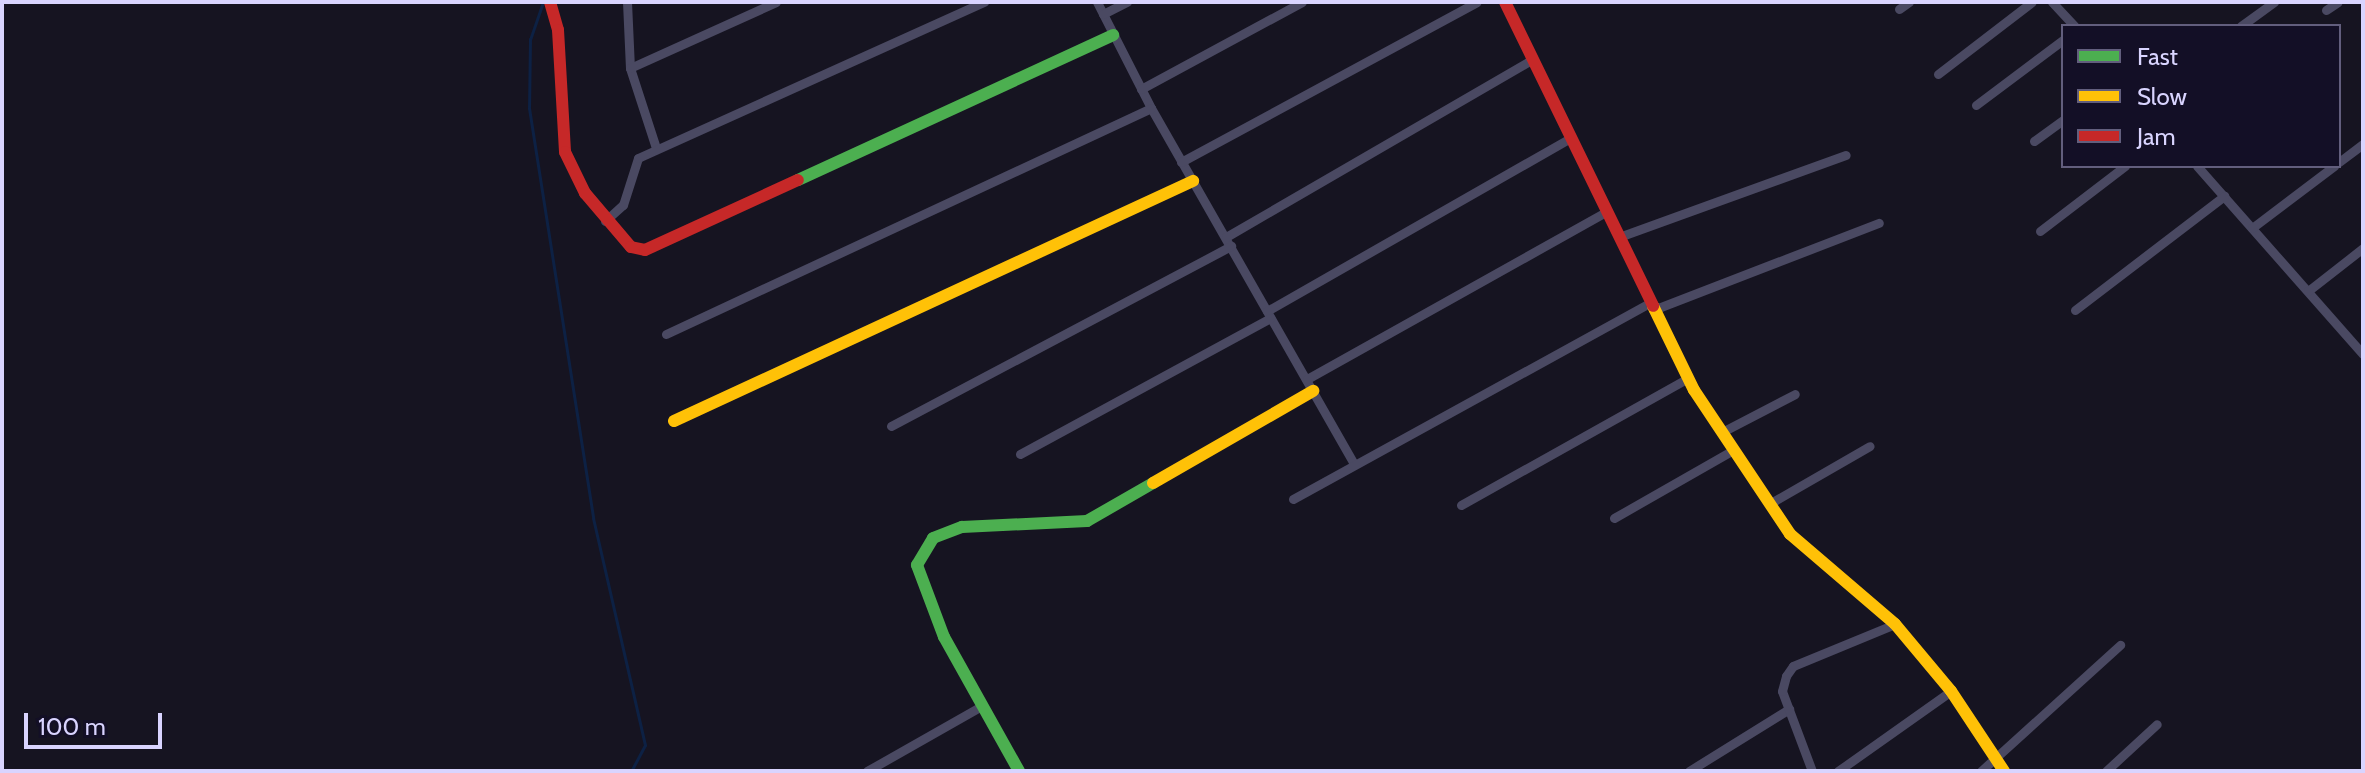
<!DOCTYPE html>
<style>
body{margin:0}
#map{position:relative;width:2365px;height:773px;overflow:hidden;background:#161421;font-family:Cabin,sans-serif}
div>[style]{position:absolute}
.stream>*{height:3px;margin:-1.5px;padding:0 1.5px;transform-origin:1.5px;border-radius:1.5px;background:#0d2144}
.street>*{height:9px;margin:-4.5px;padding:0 4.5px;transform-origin:4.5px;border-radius:4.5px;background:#4a4962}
.fast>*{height:12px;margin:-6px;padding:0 6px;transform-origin:6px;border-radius:6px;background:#4caf50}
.slow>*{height:12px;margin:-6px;padding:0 6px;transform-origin:6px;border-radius:6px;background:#ffc107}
.jam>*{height:12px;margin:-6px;padding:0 6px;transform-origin:6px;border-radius:6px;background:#c62828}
span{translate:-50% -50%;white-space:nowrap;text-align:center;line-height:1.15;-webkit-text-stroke:6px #130f26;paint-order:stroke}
.frame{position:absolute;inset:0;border:4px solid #d9d4ff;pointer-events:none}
.legend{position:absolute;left:2061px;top:24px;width:280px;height:144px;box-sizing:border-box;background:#130f26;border:2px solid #625e7d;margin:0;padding:10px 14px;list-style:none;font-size:24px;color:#d9d4ff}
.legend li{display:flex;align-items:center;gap:16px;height:40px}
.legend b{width:40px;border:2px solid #625e7d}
.scale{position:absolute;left:24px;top:713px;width:138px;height:36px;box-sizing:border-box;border:4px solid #d9d4ff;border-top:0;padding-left:10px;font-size:24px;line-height:28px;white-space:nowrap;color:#d9d4ff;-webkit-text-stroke:6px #130f26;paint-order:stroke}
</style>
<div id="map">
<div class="stream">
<i style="left:543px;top:2px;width:39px;rotate:109deg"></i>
<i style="left:530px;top:39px;width:69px;rotate:90.8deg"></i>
<i style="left:529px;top:108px;width:415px;rotate:81.1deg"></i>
<i style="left:593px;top:518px;width:233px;rotate:77.1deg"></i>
<i style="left:645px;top:745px;width:30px;rotate:118deg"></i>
</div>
<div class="street">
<i style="left:627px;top:2px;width:66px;rotate:87.4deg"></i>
<i style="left:630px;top:68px;width:84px;rotate:72deg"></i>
<i style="left:1097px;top:2px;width:119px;rotate:63deg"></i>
<i style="left:1151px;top:108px;width:410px;rotate:60.3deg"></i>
<i style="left:2052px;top:2px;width:33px;rotate:47deg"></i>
<i style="left:1899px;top:9px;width:12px;rotate:-35deg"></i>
<i style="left:2326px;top:10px;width:14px;rotate:-34deg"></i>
<i style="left:1103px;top:14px;width:27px;rotate:-27deg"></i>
<i style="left:2241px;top:26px;width:41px;rotate:-36deg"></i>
<i style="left:630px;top:68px;width:160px;rotate:-24.3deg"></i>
<i style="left:1938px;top:74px;width:118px;rotate:-37.5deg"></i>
<i style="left:1141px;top:89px;width:183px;rotate:-28.4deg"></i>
<i style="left:1976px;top:105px;width:109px;rotate:-36.8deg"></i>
<i style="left:2034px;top:141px;width:36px;rotate:-36deg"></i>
<i style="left:1181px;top:162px;width:336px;rotate:-28.4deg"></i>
<i style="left:2339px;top:162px;width:30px;rotate:-37deg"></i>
<i style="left:2197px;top:166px;width:251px;rotate:48.6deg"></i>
<i style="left:605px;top:221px;width:24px;rotate:-42deg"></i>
<i style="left:623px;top:205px;width:49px;rotate:-72.3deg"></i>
<i style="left:638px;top:158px;width:380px;rotate:-24.3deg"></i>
<i style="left:2252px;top:228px;width:103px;rotate:-37.1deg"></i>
<i style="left:2040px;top:231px;width:107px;rotate:-37.4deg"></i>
<i style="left:1226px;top:237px;width:355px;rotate:-30.1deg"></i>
<i style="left:1619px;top:237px;width:241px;rotate:-19.9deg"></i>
<i style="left:2308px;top:291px;width:70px;rotate:-38deg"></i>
<i style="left:1653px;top:310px;width:242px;rotate:-21.1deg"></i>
<i style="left:2075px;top:310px;width:188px;rotate:-37.4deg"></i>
<i style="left:1267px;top:311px;width:348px;rotate:-29.7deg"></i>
<i style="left:666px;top:334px;width:535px;rotate:-24.98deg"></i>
<i style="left:1307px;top:379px;width:344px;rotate:-29.2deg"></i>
<i style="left:891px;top:426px;width:385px;rotate:-27.9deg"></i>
<i style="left:1722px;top:432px;width:82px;rotate:-27.5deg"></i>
<i style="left:1020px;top:454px;width:285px;rotate:-28.5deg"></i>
<i style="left:1293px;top:499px;width:406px;rotate:-28.8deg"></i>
<i style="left:1769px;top:504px;width:116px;rotate:-29.9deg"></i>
<i style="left:1461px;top:505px;width:260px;rotate:-29.2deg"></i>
<i style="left:1614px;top:518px;width:137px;rotate:-29.7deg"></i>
<i style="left:867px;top:771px;width:133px;rotate:-29.6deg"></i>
<i style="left:1689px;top:771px;width:118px;rotate:-31.8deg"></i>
<i style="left:1812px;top:771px;width:85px;rotate:-110.6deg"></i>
<i style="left:1782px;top:691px;width:16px;rotate:-75deg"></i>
<i style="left:1786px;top:676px;width:12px;rotate:-55deg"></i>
<i style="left:1793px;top:666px;width:110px;rotate:-22.4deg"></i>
<i style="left:1838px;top:771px;width:138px;rotate:-35.3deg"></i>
<i style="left:1981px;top:771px;width:188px;rotate:-42.2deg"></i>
<i style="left:2106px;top:771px;width:69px;rotate:-42.7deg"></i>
</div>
<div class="fast">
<i style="left:798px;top:180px;width:347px;rotate:-24.7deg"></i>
<i style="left:1019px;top:771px;width:154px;rotate:-119.2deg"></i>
<i style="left:944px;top:637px;width:77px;rotate:-110.6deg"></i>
<i style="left:917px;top:565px;width:31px;rotate:-59deg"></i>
<i style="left:933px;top:538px;width:31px;rotate:-21deg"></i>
<i style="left:962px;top:527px;width:125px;rotate:-2.7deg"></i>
<i style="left:1087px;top:521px;width:76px;rotate:-29.9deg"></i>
</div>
<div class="slow">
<i style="left:1653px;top:306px;width:93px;rotate:64deg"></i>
<i style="left:1694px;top:390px;width:173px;rotate:56.3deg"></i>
<i style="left:1790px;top:534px;width:138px;rotate:40.6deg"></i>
<i style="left:1895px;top:624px;width:87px;rotate:50.1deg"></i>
<i style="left:1951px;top:691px;width:96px;rotate:56.5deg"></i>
<i style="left:674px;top:421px;width:572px;rotate:-24.82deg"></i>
<i style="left:1153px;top:483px;width:185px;rotate:-29.9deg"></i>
</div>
<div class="jam">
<i style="left:550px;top:2px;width:29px;rotate:74deg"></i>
<i style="left:558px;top:30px;width:122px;rotate:86.7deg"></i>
<i style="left:565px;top:152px;width:46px;rotate:64deg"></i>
<i style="left:585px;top:193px;width:71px;rotate:49.6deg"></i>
<i style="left:631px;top:247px;width:14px;rotate:12deg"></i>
<i style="left:645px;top:250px;width:168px;rotate:-24.6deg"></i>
<i style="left:1505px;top:2px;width:338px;rotate:64deg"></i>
</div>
<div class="frame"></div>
<ul class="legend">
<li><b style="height:10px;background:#4caf50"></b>Fast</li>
<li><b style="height:10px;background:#ffc107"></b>Slow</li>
<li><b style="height:10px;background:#c62828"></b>Jam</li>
</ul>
<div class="scale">100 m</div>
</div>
